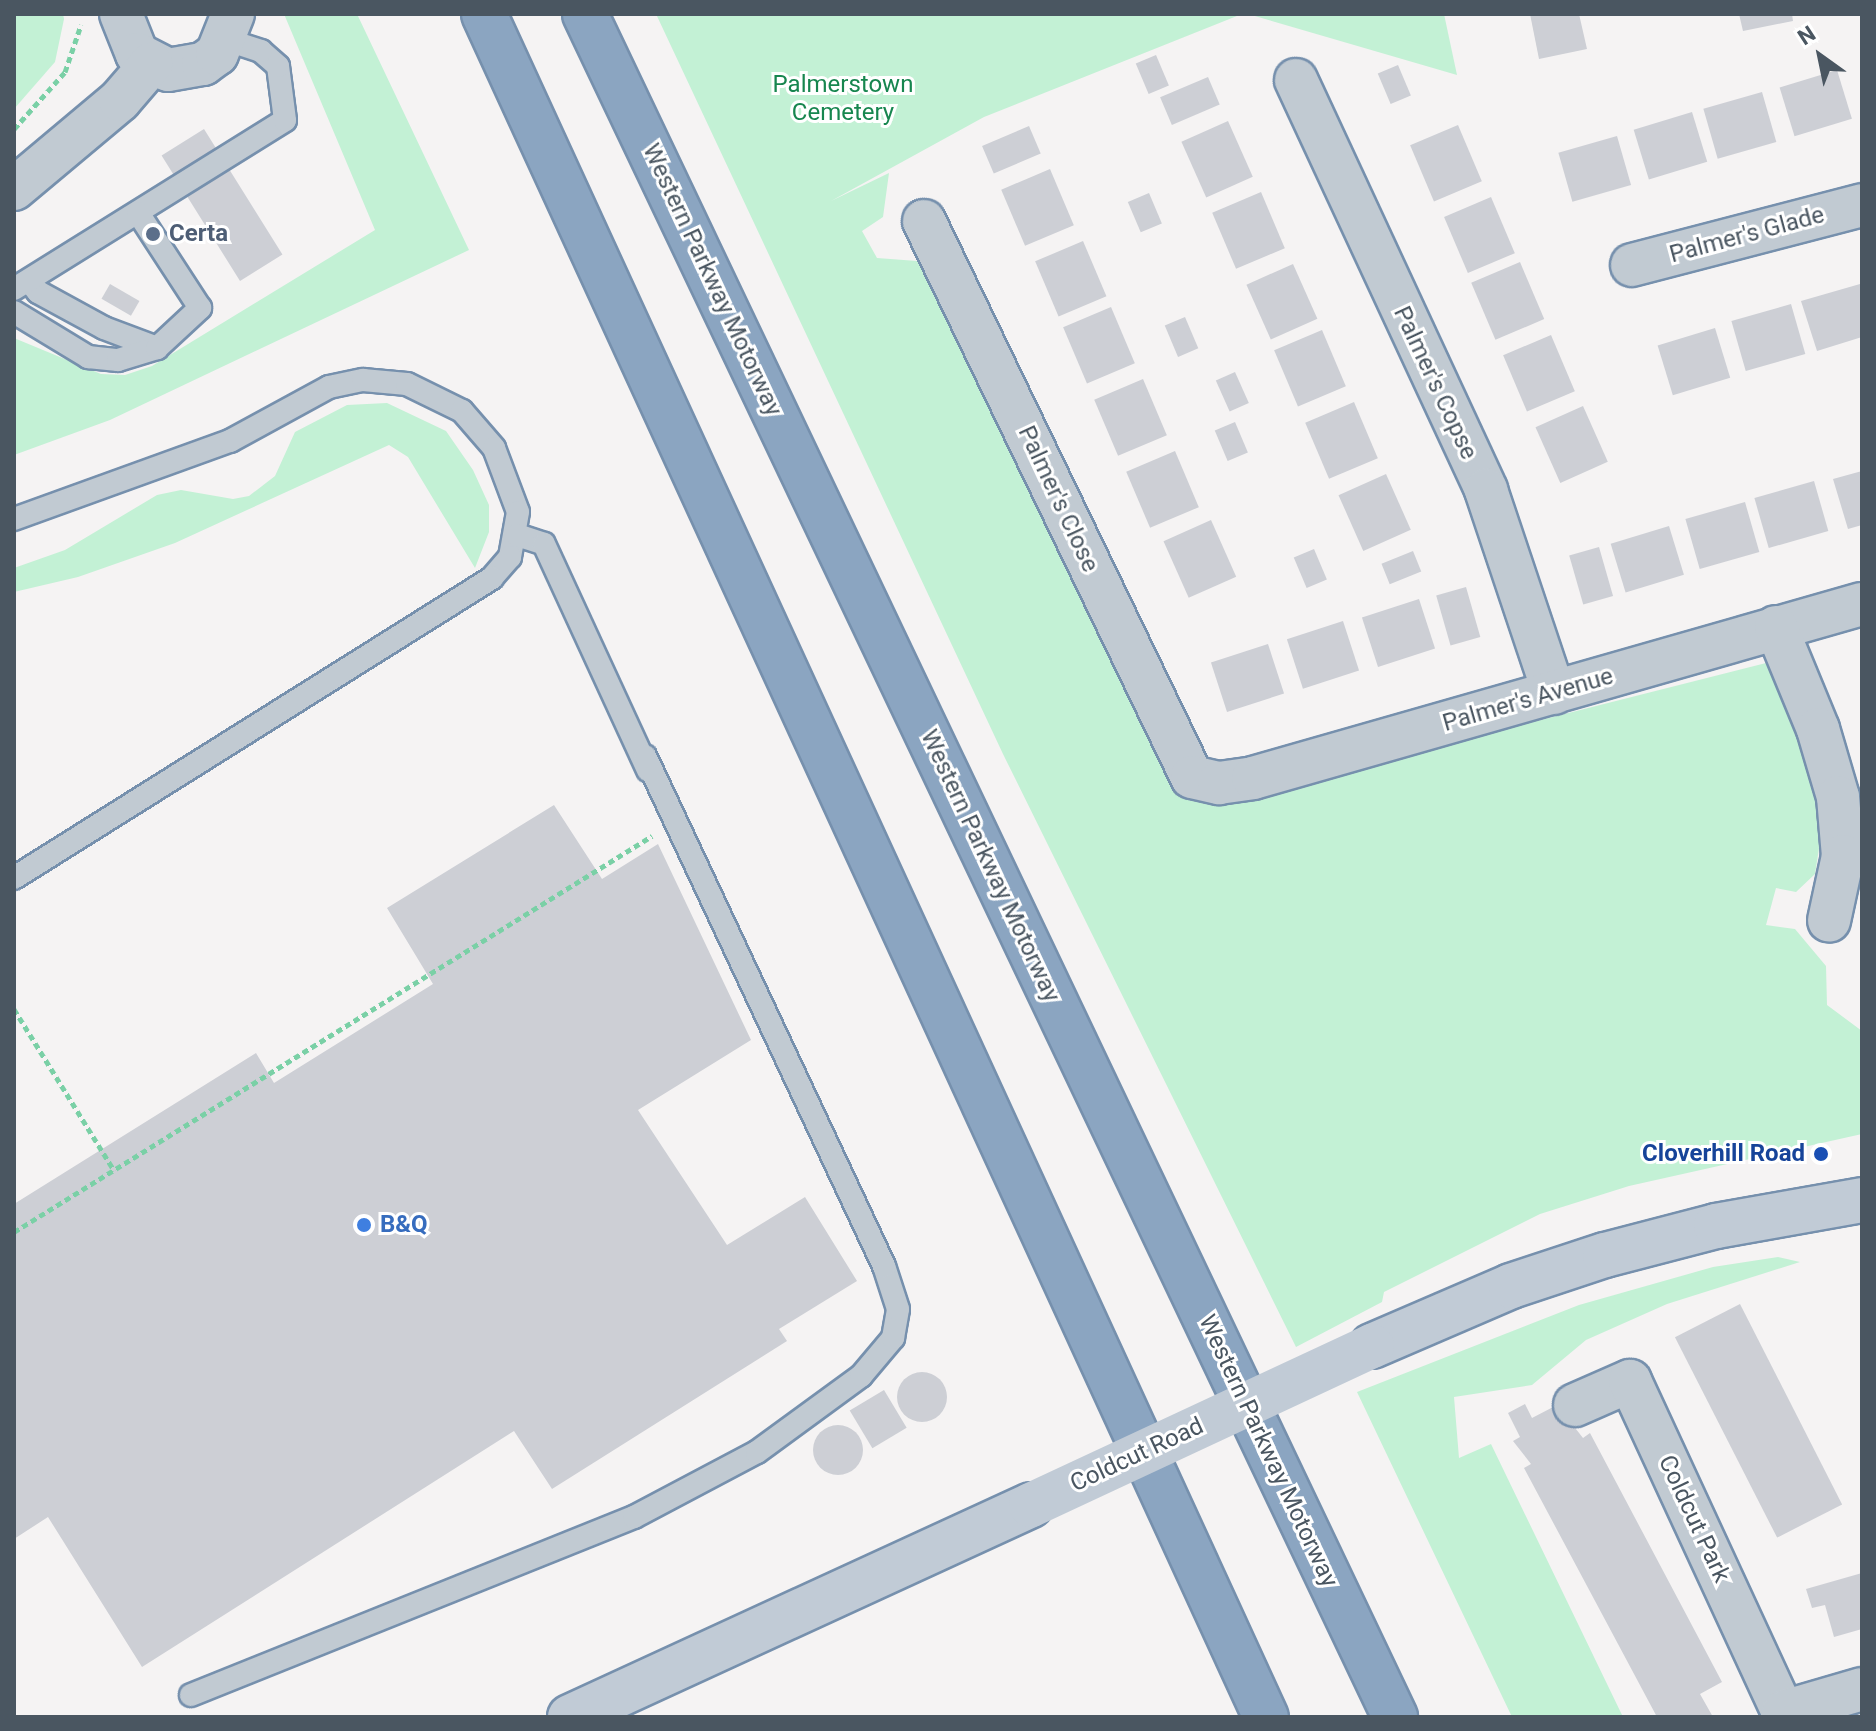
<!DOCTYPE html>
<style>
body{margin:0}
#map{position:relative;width:1876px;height:1731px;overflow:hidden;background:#f5f3f3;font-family:Roboto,sans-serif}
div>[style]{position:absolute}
.green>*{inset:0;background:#c3f1d5}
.building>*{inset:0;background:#cdcfd5;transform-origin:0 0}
.round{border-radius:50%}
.path>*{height:5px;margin-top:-2.5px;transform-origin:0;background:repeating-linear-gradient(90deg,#7ad0a6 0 6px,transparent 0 10px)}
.roads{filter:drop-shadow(2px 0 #7690ad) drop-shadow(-2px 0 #7690ad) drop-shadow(0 2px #7690ad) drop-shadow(0 -2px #7690ad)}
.lane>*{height:22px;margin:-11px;padding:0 11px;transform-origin:11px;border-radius:11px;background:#c1cad2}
.street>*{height:42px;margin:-21px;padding:0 21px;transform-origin:21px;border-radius:21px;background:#c1cad2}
.secondary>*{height:44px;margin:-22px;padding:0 22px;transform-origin:22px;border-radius:22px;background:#c1cbd6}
.highway>*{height:44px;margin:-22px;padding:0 22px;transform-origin:22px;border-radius:22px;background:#8ba5c1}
.secondary-bridge>*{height:44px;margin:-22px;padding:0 22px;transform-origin:22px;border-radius:22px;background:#c1cbd6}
.dots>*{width:22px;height:22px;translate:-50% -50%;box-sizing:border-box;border:4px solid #fff;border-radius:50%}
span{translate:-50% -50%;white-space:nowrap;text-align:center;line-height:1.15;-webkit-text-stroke:6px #fff;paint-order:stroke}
.park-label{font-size:24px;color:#17864f}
.service-label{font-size:24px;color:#4e5e75;font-weight:700}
.left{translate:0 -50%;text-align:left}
.street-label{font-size:24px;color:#4a5661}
.transit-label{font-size:24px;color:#164399;font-weight:700}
.right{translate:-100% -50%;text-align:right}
.shop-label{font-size:24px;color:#366cbe;font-weight:700}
.frame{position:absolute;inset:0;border:16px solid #4a5661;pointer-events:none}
.north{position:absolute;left:1780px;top:16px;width:80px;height:80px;-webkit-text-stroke:6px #fff;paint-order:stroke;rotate:327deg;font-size:22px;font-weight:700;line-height:32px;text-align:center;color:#4a5661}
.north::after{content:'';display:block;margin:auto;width:28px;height:36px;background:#4a5661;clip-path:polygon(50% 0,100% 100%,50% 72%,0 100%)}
</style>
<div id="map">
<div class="green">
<i style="clip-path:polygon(14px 14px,63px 14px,64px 19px,55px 62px,14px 109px)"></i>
<i style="clip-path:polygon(284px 14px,357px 14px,469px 250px,110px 420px,14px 455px,14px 338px,101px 374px,125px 375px,152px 366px,375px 230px)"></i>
<i style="clip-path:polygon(656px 14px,1242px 14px,984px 117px,831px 201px,889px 173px,883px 217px,862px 231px,877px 258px,917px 261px,953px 320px,1159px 761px,1186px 797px,1240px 796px,1770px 662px,1812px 764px,1820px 842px,1815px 874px,1796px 892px,1776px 888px,1766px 925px,1795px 929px,1826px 966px,1827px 1005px,1862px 1031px,1862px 1134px,1629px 1186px,1540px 1214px,1384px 1292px,1382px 1302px,1296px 1347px,1003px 754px)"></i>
<i style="clip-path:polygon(1248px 14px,1444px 14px,1457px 75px)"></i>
<i style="clip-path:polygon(387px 403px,446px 431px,473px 470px,489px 505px,489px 532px,475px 568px,408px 457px,389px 445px,175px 543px,78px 577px,14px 592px,14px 568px,65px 550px,157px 495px,181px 490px,233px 499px,249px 496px,275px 476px,295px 432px,347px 405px)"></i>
<i style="clip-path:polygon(1778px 1257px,1800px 1262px,1667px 1304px,1586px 1340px,1532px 1385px,1454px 1397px,1459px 1458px,1491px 1444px,1623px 1717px,1512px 1717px,1357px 1392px,1579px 1305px,1713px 1267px)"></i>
</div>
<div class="building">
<i style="clip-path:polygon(1530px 14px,1579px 14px,1587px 49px,1539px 59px)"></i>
<i style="clip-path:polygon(1739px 14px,1792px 14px,1793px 21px,1743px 31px)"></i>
<i style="left:1156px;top:55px;width:33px;height:22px;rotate:67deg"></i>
<i style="left:1398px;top:65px;width:33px;height:22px;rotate:67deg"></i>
<i style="left:1837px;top:70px;width:51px;height:60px;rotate:73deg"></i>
<i style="left:1208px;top:77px;width:30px;height:52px;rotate:67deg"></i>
<i style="left:1762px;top:92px;width:52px;height:61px;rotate:74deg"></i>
<i style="left:1692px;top:112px;width:52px;height:61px;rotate:73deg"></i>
<i style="left:1228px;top:121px;width:61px;height:51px;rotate:66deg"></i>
<i style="left:1458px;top:125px;width:61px;height:52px;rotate:67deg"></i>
<i style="left:1029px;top:126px;width:30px;height:51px;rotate:67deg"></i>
<i style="left:204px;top:129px;width:148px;height:50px;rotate:58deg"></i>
<i style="left:1617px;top:136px;width:51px;height:61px;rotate:74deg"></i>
<i style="left:1050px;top:169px;width:61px;height:53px;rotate:67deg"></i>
<i style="left:1261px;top:192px;width:61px;height:53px;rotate:67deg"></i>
<i style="left:1149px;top:193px;width:33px;height:23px;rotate:67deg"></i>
<i style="left:1491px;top:197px;width:61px;height:51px;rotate:67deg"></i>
<i style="left:1083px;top:241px;width:60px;height:52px;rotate:67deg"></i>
<i style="left:1520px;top:262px;width:62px;height:53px;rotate:67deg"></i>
<i style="left:1293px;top:264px;width:60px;height:51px;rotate:66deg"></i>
<i style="left:110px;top:284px;width:34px;height:17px;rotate:30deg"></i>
<i style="clip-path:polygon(1860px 284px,1862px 337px,1817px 351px,1801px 301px)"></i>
<i style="left:1791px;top:304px;width:52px;height:62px;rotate:74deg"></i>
<i style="left:1111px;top:307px;width:61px;height:52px;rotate:67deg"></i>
<i style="left:1185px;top:317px;width:34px;height:22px;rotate:67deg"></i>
<i style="left:1715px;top:328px;width:52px;height:60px;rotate:73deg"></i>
<i style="left:1322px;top:330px;width:61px;height:52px;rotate:67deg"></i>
<i style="left:1551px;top:335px;width:61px;height:52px;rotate:67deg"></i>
<i style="left:1235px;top:372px;width:34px;height:21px;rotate:66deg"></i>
<i style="left:1143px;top:379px;width:61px;height:53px;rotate:67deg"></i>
<i style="left:1354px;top:402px;width:61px;height:53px;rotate:67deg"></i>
<i style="left:1583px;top:406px;width:61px;height:52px;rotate:66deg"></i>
<i style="left:1235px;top:422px;width:33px;height:22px;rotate:67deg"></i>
<i style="left:1175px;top:451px;width:61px;height:53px;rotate:67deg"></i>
<i style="clip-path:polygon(1862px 471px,1862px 525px,1848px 529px,1833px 479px)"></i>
<i style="left:1386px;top:474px;width:61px;height:52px;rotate:66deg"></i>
<i style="left:1814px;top:481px;width:52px;height:62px;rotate:74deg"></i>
<i style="left:1745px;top:502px;width:52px;height:62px;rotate:74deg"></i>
<i style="left:1211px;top:520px;width:62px;height:52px;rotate:66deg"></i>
<i style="left:1669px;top:526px;width:51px;height:61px;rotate:73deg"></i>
<i style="left:1599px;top:547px;width:51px;height:31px;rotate:74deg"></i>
<i style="left:1314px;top:549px;width:33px;height:22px;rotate:67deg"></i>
<i style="left:1413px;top:551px;width:22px;height:34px;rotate:68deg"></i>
<i style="left:1466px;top:587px;width:52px;height:31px;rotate:74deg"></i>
<i style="left:1419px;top:599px;width:52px;height:60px;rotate:72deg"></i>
<i style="left:1343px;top:621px;width:52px;height:59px;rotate:72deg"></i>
<i style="left:1268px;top:644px;width:52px;height:60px;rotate:72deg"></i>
<i style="clip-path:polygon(554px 805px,602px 879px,658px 844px,751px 1040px,638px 1110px,727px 1245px,805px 1197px,857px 1281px,779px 1329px,787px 1341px,552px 1489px,514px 1431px,142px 1667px,48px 1517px,14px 1539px,14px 1204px,256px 1053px,274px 1083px,433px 984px,387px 908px)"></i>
<i style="left:1740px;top:1304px;width:225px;height:73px;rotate:63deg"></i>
<i class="round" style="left:897px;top:1372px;width:50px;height:50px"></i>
<i style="left:884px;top:1390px;width:44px;height:40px;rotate:59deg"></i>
<i style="clip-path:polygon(1525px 1404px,1532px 1418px,1557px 1405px,1583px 1438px,1590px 1433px,1722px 1682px,1700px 1694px,1713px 1717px,1657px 1717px,1524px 1468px,1531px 1464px,1513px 1441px,1520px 1437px,1508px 1413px)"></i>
<i class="round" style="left:813px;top:1425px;width:50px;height:50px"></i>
<i style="clip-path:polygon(1862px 1573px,1862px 1629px,1834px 1637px,1825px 1605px,1812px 1608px,1806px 1589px)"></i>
</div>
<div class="path">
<i style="left:14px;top:129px;width:76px;rotate:-48.2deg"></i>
<i style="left:65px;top:72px;width:50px;rotate:-71.2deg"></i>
<i style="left:14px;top:1009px;width:190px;rotate:58.2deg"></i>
<i style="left:14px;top:1232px;width:751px;rotate:-31.83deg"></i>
</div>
<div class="roads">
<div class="lane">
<i style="left:30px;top:282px;width:13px;rotate:51deg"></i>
<i style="left:38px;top:292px;width:75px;rotate:28.6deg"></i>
<i style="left:104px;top:328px;width:57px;rotate:20.7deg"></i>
<i style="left:14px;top:289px;width:319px;rotate:-31.9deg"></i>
<i style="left:285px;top:120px;width:54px;rotate:-97.4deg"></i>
<i style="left:278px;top:66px;width:23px;rotate:-139deg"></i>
<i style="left:261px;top:51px;width:36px;rotate:-162deg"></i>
<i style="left:14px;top:312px;width:87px;rotate:31.3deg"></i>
<i style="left:88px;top:357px;width:30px;rotate:6deg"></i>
<i style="left:118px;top:360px;width:41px;rotate:-17.1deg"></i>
<i style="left:157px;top:348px;width:59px;rotate:-42.9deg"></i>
<i style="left:200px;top:308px;width:113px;rotate:-123.1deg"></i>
<i style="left:14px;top:519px;width:230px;rotate:-19.9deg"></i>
<i style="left:230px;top:441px;width:113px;rotate:-28.6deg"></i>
<i style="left:329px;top:387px;width:35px;rotate:-12deg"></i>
<i style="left:363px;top:380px;width:44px;rotate:5.2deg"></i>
<i style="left:407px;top:384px;width:61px;rotate:26.1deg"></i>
<i style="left:462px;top:411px;width:49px;rotate:49.1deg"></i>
<i style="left:494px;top:448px;width:68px;rotate:69.4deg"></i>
<i style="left:518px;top:512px;width:46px;rotate:100.1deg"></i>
<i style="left:510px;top:557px;width:28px;rotate:131deg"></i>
<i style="left:492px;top:578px;width:564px;rotate:147.89deg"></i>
<i style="left:517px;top:535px;width:28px;rotate:18deg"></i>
<i style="left:544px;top:544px;width:249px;rotate:65.3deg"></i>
<i style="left:191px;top:1695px;width:477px;rotate:-21.9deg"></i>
<i style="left:634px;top:1517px;width:139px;rotate:-27.9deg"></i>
<i style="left:757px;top:1452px;width:129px;rotate:-36.2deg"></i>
<i style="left:861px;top:1376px;width:50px;rotate:-49.9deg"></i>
<i style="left:893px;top:1338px;width:29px;rotate:-80deg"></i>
<i style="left:898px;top:1309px;width:45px;rotate:-108deg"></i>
<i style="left:884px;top:1266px;width:563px;rotate:-115.11deg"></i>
</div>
<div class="street">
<i style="left:121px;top:14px;width:43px;rotate:68.2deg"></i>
<i style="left:137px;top:54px;width:35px;rotate:27deg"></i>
<i style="left:168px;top:70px;width:36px;rotate:-10deg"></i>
<i style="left:203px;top:64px;width:17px;rotate:-36deg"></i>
<i style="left:217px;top:54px;width:43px;rotate:-68.2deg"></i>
<i style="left:1296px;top:80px;width:452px;rotate:65.1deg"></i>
<i style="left:1486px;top:490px;width:214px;rotate:71.5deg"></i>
<i style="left:14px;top:189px;width:138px;rotate:-40deg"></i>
<i style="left:120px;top:100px;width:48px;rotate:-49.3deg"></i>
<i style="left:924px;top:221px;width:617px;rotate:64.27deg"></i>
<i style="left:1192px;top:777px;width:28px;rotate:13deg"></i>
<i style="left:1219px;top:783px;width:34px;rotate:-8deg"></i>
<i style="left:1253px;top:778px;width:633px;rotate:-15.95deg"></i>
<i style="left:1632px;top:265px;width:238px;rotate:-14.6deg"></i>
<i style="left:1776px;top:627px;width:110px;rotate:67.6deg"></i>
<i style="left:1818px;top:729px;width:71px;rotate:73.6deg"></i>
<i style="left:1838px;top:797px;width:59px;rotate:85.2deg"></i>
<i style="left:1843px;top:856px;width:66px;rotate:102.2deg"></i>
<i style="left:1575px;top:1405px;width:60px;rotate:-23.6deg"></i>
<i style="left:1630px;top:1381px;width:365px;rotate:65.2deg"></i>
<i style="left:1782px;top:1717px;width:5px;rotate:-79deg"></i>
<i style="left:1783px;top:1712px;width:82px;rotate:-16.2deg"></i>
</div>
<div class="secondary">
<i style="left:1372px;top:1346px;width:151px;rotate:-23.3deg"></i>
<i style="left:1511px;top:1286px;width:99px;rotate:-18.3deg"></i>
<i style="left:1605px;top:1255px;width:115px;rotate:-14.6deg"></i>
<i style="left:1716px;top:1226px;width:148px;rotate:-10.1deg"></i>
<i style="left:570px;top:1717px;width:507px;rotate:-24.7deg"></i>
</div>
<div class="highway">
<i style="left:484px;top:14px;width:1874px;rotate:65.34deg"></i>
<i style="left:585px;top:14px;width:1886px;rotate:64.56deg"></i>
</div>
</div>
<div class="secondary-bridge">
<i style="left:1031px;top:1505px;width:376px;rotate:-25deg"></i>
</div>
<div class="dots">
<i style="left:153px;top:234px;background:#5c6f8a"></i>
<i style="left:1821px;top:1154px;background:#1a4fb4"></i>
<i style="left:364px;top:1225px;background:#3f7fe0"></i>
</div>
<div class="park-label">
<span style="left:843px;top:99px">Palmerstown<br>Cemetery</span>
</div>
<div class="service-label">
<span class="left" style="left:169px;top:234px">Certa</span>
</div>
<div class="street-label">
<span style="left:1747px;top:235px;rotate:-15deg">Palmer's Glade</span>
<span style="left:712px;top:280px;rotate:65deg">Western Parkway Motorway</span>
<span style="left:1435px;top:383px;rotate:65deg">Palmer's Copse</span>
<span style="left:1058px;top:499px;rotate:65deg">Palmer's Close</span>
<span style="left:1528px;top:700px;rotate:-16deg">Palmer's Avenue</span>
<span style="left:990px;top:866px;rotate:65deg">Western Parkway Motorway</span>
<span style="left:1268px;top:1451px;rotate:65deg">Western Parkway Motorway</span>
<span style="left:1137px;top:1455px;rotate:-25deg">Coldcut Road</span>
<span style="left:1694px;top:1519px;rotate:65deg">Coldcut Park</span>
</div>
<div class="transit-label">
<span class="right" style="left:1805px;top:1154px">Cloverhill Road</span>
</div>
<div class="shop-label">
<span class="left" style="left:380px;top:1225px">B&amp;Q</span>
</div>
<div class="frame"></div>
<div class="north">N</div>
</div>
